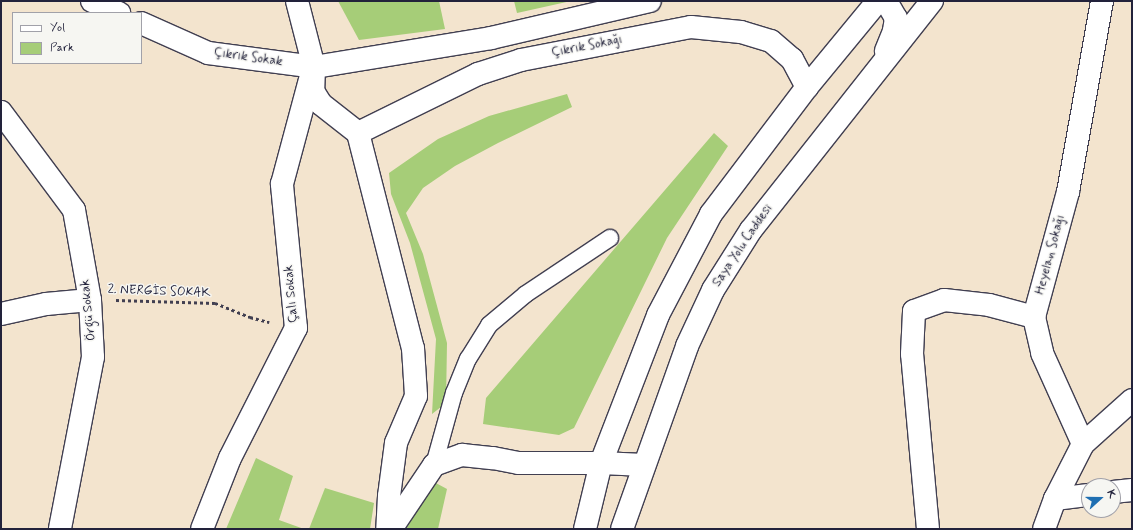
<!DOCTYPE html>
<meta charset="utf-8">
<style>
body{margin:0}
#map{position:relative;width:1133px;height:530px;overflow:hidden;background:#f3e4ce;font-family:Mynerve,sans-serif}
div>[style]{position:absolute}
.green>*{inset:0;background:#a6cd78}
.path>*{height:2.5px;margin-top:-1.25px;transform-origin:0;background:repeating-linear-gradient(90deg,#413f51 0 3px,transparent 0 6px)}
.roads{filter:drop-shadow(1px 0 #413f51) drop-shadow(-1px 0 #413f51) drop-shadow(0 1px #413f51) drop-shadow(0 -1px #413f51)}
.service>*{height:16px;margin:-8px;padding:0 8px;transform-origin:8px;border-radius:8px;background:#fff}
.minor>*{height:22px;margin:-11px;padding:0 11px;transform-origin:11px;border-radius:11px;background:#fff}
.tertiary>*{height:22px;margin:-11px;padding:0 11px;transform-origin:11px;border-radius:11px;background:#fff}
.secondary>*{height:22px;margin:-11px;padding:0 11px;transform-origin:11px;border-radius:11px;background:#fff}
span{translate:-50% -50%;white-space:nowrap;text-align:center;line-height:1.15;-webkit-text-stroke:3px #f6f6f2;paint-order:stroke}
.street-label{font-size:13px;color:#22223b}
.frame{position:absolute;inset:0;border:2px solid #22223b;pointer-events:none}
.legend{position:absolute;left:12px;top:12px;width:130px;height:52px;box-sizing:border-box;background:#f6f6f2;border:1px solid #a1a1a9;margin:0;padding:5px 7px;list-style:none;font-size:12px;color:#22223b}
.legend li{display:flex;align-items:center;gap:8px;height:20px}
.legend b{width:20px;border:1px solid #a1a1a9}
.north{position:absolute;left:1081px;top:478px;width:40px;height:40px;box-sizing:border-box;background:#f6f6f2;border:1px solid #a1a1a9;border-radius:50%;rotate:69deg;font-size:11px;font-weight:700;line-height:16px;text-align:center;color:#22223b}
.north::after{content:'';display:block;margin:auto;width:14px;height:18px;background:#1f6fb2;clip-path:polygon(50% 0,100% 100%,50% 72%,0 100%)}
</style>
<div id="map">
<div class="green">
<i style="clip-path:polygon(338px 1px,439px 1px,445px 29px,359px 40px)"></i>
<i style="clip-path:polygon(514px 1px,571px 1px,517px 13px)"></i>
<i style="clip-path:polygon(567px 94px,572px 107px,498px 143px,455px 166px,423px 188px,406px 213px,423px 254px,447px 343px,446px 403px,432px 414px,436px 339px,410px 243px,391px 194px,389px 173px,438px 139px,489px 116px)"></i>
<i style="clip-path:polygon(714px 133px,728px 146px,667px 238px,574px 428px,559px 435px,483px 424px,486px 398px)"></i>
<i style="clip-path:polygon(256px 458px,293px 476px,279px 520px,304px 529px,226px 529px)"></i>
<i style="clip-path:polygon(434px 482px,447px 489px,438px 529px,406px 529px)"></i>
<i style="clip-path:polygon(325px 488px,374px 503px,370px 529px,309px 529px)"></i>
</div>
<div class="path">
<i style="left:116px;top:300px;width:99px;rotate:1.7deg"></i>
<i style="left:215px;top:303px;width:38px;rotate:22deg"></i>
<i style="left:250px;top:317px;width:20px;rotate:15deg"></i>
</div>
<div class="roads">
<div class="service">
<i style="left:434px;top:465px;width:75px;rotate:-74.5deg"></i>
<i style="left:454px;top:393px;width:37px;rotate:-68deg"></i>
<i style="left:468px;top:359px;width:40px;rotate:-58deg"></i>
<i style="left:489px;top:325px;width:48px;rotate:-40deg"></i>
<i style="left:526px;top:294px;width:101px;rotate:-33.7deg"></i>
</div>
<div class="minor">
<i style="left:92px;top:1px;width:30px;rotate:24deg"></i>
<i style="left:297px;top:1px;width:68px;rotate:75.6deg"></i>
<i style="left:314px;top:67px;width:24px;rotate:92deg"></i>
<i style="left:313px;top:91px;width:15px;rotate:58deg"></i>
<i style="left:321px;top:104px;width:47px;rotate:38.1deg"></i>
<i style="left:358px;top:133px;width:222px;rotate:75.7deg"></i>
<i style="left:413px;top:348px;width:48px;rotate:86.4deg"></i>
<i style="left:416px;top:396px;width:51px;rotate:113.1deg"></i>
<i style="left:396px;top:443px;width:53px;rotate:97.5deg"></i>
<i style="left:389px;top:496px;width:33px;rotate:93deg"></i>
<i style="left:141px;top:23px;width:73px;rotate:24.1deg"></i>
<i style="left:208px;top:53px;width:107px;rotate:7.5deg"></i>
<i style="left:1px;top:112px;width:122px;rotate:53.3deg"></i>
<i style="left:74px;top:210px;width:91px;rotate:79.9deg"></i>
<i style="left:90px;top:300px;width:57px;rotate:87deg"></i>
<i style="left:93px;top:357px;width:175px;rotate:100.9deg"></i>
<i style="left:358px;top:133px;width:134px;rotate:-26.2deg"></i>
<i style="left:478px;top:74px;width:45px;rotate:-18deg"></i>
<i style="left:521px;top:60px;width:173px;rotate:-11deg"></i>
<i style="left:691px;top:27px;width:50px;rotate:5.7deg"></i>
<i style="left:741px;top:32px;width:31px;rotate:17deg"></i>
<i style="left:771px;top:41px;width:28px;rotate:41deg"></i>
<i style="left:792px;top:59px;width:32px;rotate:62deg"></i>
<i style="left:1px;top:314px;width:46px;rotate:-12.5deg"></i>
<i style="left:46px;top:304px;width:44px;rotate:-5.2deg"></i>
<i style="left:1034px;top:317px;width:130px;rotate:-74.8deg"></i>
<i style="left:1068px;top:192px;width:194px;rotate:-79.9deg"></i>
<i style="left:1113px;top:492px;width:19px;rotate:-6deg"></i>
<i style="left:1055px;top:499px;width:34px;rotate:-7deg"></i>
<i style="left:202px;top:529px;width:76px;rotate:-68.5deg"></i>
<i style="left:230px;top:458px;width:146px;rotate:-63.1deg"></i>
<i style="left:296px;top:328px;width:145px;rotate:-95.6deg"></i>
<i style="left:282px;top:184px;width:112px;rotate:-75deg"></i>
<i style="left:391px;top:529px;width:77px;rotate:-56.1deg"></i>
<i style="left:434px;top:465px;width:30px;rotate:-20deg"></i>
<i style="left:462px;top:455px;width:31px;rotate:6deg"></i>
<i style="left:493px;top:458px;width:26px;rotate:11deg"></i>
<i style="left:519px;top:463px;width:82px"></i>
<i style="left:928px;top:529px;width:176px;rotate:-95.2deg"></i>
<i style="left:912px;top:354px;width:43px;rotate:-87.3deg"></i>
<i style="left:914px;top:311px;width:32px;rotate:-20deg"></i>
<i style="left:944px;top:300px;width:45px;rotate:6.3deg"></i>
<i style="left:989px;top:305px;width:47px;rotate:14.9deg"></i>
<i style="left:1034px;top:317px;width:37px;rotate:77deg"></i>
<i style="left:1042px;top:353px;width:100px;rotate:65.7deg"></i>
<i style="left:1044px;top:529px;width:32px;rotate:-70deg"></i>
<i style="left:1055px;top:499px;width:62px;rotate:-63deg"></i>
<i style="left:1083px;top:444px;width:66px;rotate:-41.9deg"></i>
</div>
<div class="tertiary">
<i style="left:314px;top:67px;width:179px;rotate:-9.3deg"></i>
<i style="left:491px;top:38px;width:163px;rotate:-13.1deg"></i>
</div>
<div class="secondary">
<i style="left:886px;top:1px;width:20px;rotate:60deg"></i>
<i style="left:896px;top:18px;width:13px;rotate:99deg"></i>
<i style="left:894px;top:31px;width:22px;rotate:112deg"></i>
<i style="left:601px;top:463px;width:43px;rotate:2.7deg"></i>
<i style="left:585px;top:529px;width:68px;rotate:-76.4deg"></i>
<i style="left:601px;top:463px;width:159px;rotate:-68.9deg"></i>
<i style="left:658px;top:315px;width:114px;rotate:-62.3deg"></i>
<i style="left:711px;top:214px;width:159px;rotate:-52.9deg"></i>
<i style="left:807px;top:87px;width:112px;rotate:-50.5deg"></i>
<i style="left:622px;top:529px;width:194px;rotate:-70.4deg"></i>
<i style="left:687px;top:346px;width:62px;rotate:-65.1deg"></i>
<i style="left:713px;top:290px;width:71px;rotate:-57.7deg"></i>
<i style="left:751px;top:230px;width:292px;rotate:-51.7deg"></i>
</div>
</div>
<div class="street-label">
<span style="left:587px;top:47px;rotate:-11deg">Çıkrık Sokağı</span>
<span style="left:248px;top:58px;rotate:8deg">Çıkrık Sokak</span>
<span style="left:743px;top:246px;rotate:-56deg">Saya Yolu Caddesi</span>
<span style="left:1051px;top:255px;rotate:-75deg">Heyelan Sokağı</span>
<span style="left:159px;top:292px;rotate:2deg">2. NERGİS SOKAK</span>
<span style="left:292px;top:294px;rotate:-95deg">Çalı Sokak</span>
<span style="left:89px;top:310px;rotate:-96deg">Örgü Sokak</span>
</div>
<div class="frame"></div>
<ul class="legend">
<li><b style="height:5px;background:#fff"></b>Yol</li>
<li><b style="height:11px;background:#a6cd78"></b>Park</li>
</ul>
<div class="north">K</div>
</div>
